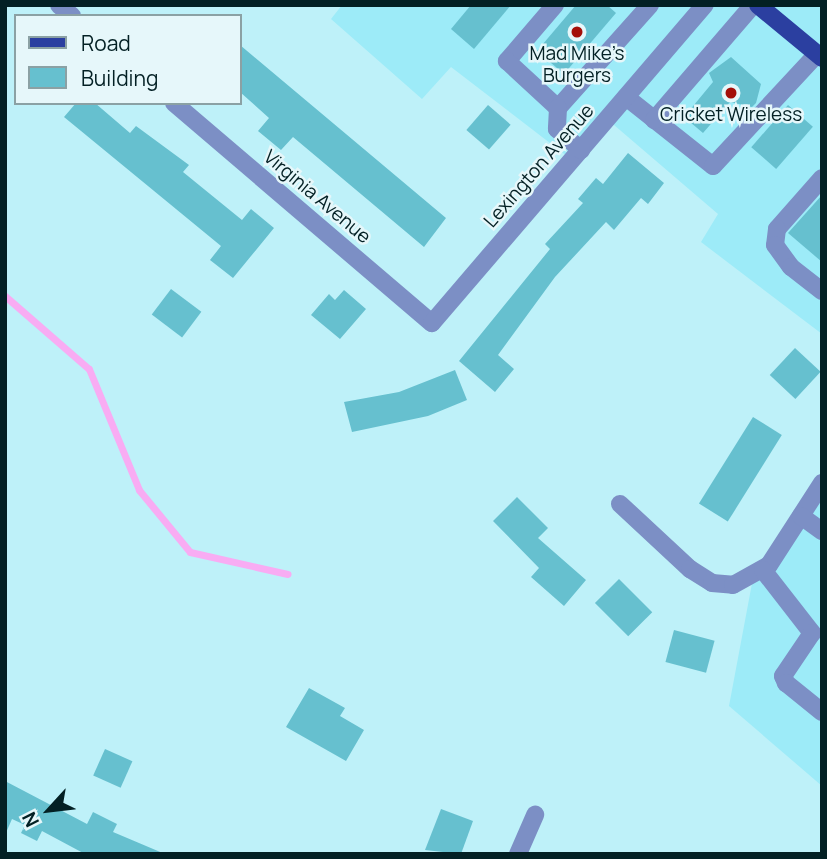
<!DOCTYPE html>
<meta charset="utf-8">
<style>
body{margin:0}
#map{position:relative;width:827px;height:859px;overflow:hidden;background:#bef1f9;font-family:Manrope,sans-serif}
div>[style]{position:absolute}
.built>*{inset:0;background:#9debf8}
.stream>*{height:7px;margin:-3.5px;padding:0 3.5px;transform-origin:3.5px;border-radius:3.5px;background:#f8acf3}
.building>*{inset:0;background:#66c0cf;transform-origin:0 0}
.minor>*{height:18px;margin:-9px;padding:0 9px;transform-origin:9px;border-radius:9px;background:#7c8fc5}
.major>*{height:18px;margin:-9px;padding:0 9px;transform-origin:9px;border-radius:9px;background:#2b3fa0}
.dots>*{width:19px;height:19px;translate:-50% -50%;box-sizing:border-box;border:4px solid #e6f7fa;border-radius:50%}
span{translate:-50% -50%;white-space:nowrap;text-align:center;line-height:1.15;-webkit-text-stroke:5px #e6f7fa;paint-order:stroke}
.poi-label{font-size:19px;color:#032024}
.street-label{font-size:19px;color:#032024}
.frame{position:absolute;inset:0;border:7px solid #032024;pointer-events:none}
.legend{position:absolute;left:14px;top:14px;width:228px;height:91px;box-sizing:border-box;background:#e6f7fa;border:2px solid #8ba1a4;margin:0;padding:9px 12px;list-style:none;font-size:21px;color:#032024}
.legend li{display:flex;align-items:center;gap:14px;height:35px}
.legend b{width:35px;border:2px solid #8ba1a4}
.north{position:absolute;left:14px;top:775px;width:70px;height:70px;-webkit-text-stroke:5px #e6f7fa;paint-order:stroke;rotate:243deg;font-size:19px;font-weight:700;line-height:28px;text-align:center;color:#032024}
.north::after{content:'';display:block;margin:auto;width:24px;height:32px;background:#032024;clip-path:polygon(50% 0,100% 100%,50% 72%,0 100%)}
</style>
<div id="map">
<div class="built">
<i style="clip-path:polygon(342px 5px,822px 5px,822px 334px,701px 242px,718px 214px,607px 119px,572px 160px,451px 67px,422px 99px,331px 19px)"></i>
<i style="clip-path:polygon(822px 483px,822px 786px,729px 706px,753px 578px)"></i>
</div>
<div class="stream">
<i style="left:5px;top:296px;width:111px;rotate:41deg"></i>
<i style="left:89px;top:369px;width:131px;rotate:67.5deg"></i>
<i style="left:139px;top:490px;width:80px;rotate:50.6deg"></i>
<i style="left:190px;top:552px;width:100px;rotate:12.7deg"></i>
</div>
<div class="building">
<i style="clip-path:polygon(471px 5px,511px 5px,474px 49px,451px 29px)"></i>
<i style="clip-path:polygon(576px 5px,607px 5px,616px 13px,564px 74px,537px 51px)"></i>
<i style="clip-path:polygon(240px 45px,446px 218px,424px 247px,293px 137px,281px 150px,258px 131px,269px 118px,240px 92px)"></i>
<i style="clip-path:polygon(731px 57px,761px 84px,756px 103px,752px 107px,730px 102px,703px 133px,684px 117px,713px 82px,709px 73px)"></i>
<i style="clip-path:polygon(76px 103px,95px 103px,130px 133px,136px 126px,189px 165px,183px 172px,242px 220px,251px 209px,274px 228px,233px 278px,210px 260px,221px 246px,64px 117px)"></i>
<i style="left:488px;top:105px;width:30px;height:33px;rotate:41deg"></i>
<i style="left:788px;top:105px;width:33px;height:56px;rotate:41deg"></i>
<i style="clip-path:polygon(628px 153px,664px 183px,648px 204px,641px 198px,614px 230px,606px 222px,555px 277px,498px 355px,514px 369px,495px 392px,459px 361px,550px 249px,545px 244px,583px 203px,578px 199px,596px 178px,603px 184px)"></i>
<i style="clip-path:polygon(822px 195px,822px 262px,788px 233px)"></i>
<i style="left:171px;top:289px;width:38px;height:32px;rotate:37deg"></i>
<i style="clip-path:polygon(344px 290px,366px 309px,340px 339px,311px 315px,329px 294px,335px 300px)"></i>
<i style="left:795px;top:348px;width:35px;height:37px;rotate:43deg"></i>
<i style="clip-path:polygon(455px 370px,467px 400px,428px 416px,352px 432px,344px 402px,399px 392px)"></i>
<i style="left:753px;top:417px;width:34px;height:102px;rotate:32deg"></i>
<i style="clip-path:polygon(517px 497px,548px 528px,538px 538px,586px 580px,564px 606px,531px 577px,539px 568px,493px 521px)"></i>
<i style="left:619px;top:579px;width:47px;height:34px;rotate:45deg"></i>
<i style="left:674px;top:630px;width:42px;height:33px;rotate:15deg"></i>
<i style="clip-path:polygon(309px 688px,345px 708px,340px 716px,364px 730px,346px 761px,286px 727px)"></i>
<i style="left:105px;top:749px;width:30px;height:29px;rotate:24deg"></i>
<i style="clip-path:polygon(5px 781px,87px 824px,93px 812px,117px 824px,113px 832px,165px 854px,85px 854px,42px 831px,37px 841px,21px 833px,25px 825px,12px 819px,5px 835px)"></i>
<i style="clip-path:polygon(441px 809px,473px 821px,461px 854px,425px 850px)"></i>
</div>
<div class="minor">
<i style="left:59px;top:5px;width:17px;rotate:40deg"></i>
<i style="left:555px;top:5px;width:74px;rotate:130.6deg"></i>
<i style="left:507px;top:61px;width:69px;rotate:42.7deg"></i>
<i style="left:558px;top:108px;width:138px;rotate:-48.2deg"></i>
<i style="left:626px;top:97px;width:111px;rotate:38.4deg"></i>
<i style="left:713px;top:166px;width:153px;rotate:-47.1deg"></i>
<i style="left:174px;top:103px;width:339px;rotate:40.5deg"></i>
<i style="left:432px;top:323px;width:419px;rotate:-49.4deg"></i>
<i style="left:558px;top:108px;width:21px;rotate:93deg"></i>
<i style="left:557px;top:129px;width:32px;rotate:41deg"></i>
<i style="left:654px;top:120px;width:152px;rotate:-49.3deg"></i>
<i style="left:822px;top:178px;width:68px;rotate:131.4deg"></i>
<i style="left:777px;top:229px;width:16px;rotate:97deg"></i>
<i style="left:775px;top:245px;width:27px;rotate:54deg"></i>
<i style="left:791px;top:267px;width:39px;rotate:38deg"></i>
<i style="left:620px;top:504px;width:96px;rotate:42.9deg"></i>
<i style="left:690px;top:569px;width:26px;rotate:32deg"></i>
<i style="left:712px;top:583px;width:21px;rotate:5deg"></i>
<i style="left:733px;top:585px;width:41px;rotate:-29.1deg"></i>
<i style="left:769px;top:565px;width:98px;rotate:-57.1deg"></i>
<i style="left:801px;top:516px;width:26px;rotate:36deg"></i>
<i style="left:763px;top:570px;width:80px;rotate:52.1deg"></i>
<i style="left:812px;top:633px;width:52px;rotate:124deg"></i>
<i style="left:783px;top:676px;width:8px;rotate:67deg"></i>
<i style="left:786px;top:683px;width:46px;rotate:38.9deg"></i>
<i style="left:518px;top:854px;width:43px;rotate:-66.4deg"></i>
</div>
<div class="major">
<i style="left:758px;top:5px;width:83px;rotate:39.6deg"></i>
</div>
<div class="dots">
<i style="left:577px;top:32px;background:#a40e08"></i>
<i style="left:731px;top:93px;background:#a40e08"></i>
</div>
<div class="poi-label">
<span style="left:577px;top:65px">Mad Mike’s<br>Burgers</span>
<span style="left:731px;top:115px">Cricket Wireless</span>
</div>
<div class="street-label">
<span style="left:539px;top:166px;rotate:-49deg">Lexington Avenue</span>
<span style="left:317px;top:197px;rotate:40deg">Virginia Avenue</span>
</div>
<div class="frame"></div>
<ul class="legend">
<li><b style="height:9px;background:#2b3fa0"></b>Road</li>
<li><b style="height:19px;background:#66c0cf"></b>Building</li>
</ul>
<div class="north">N</div>
</div>
